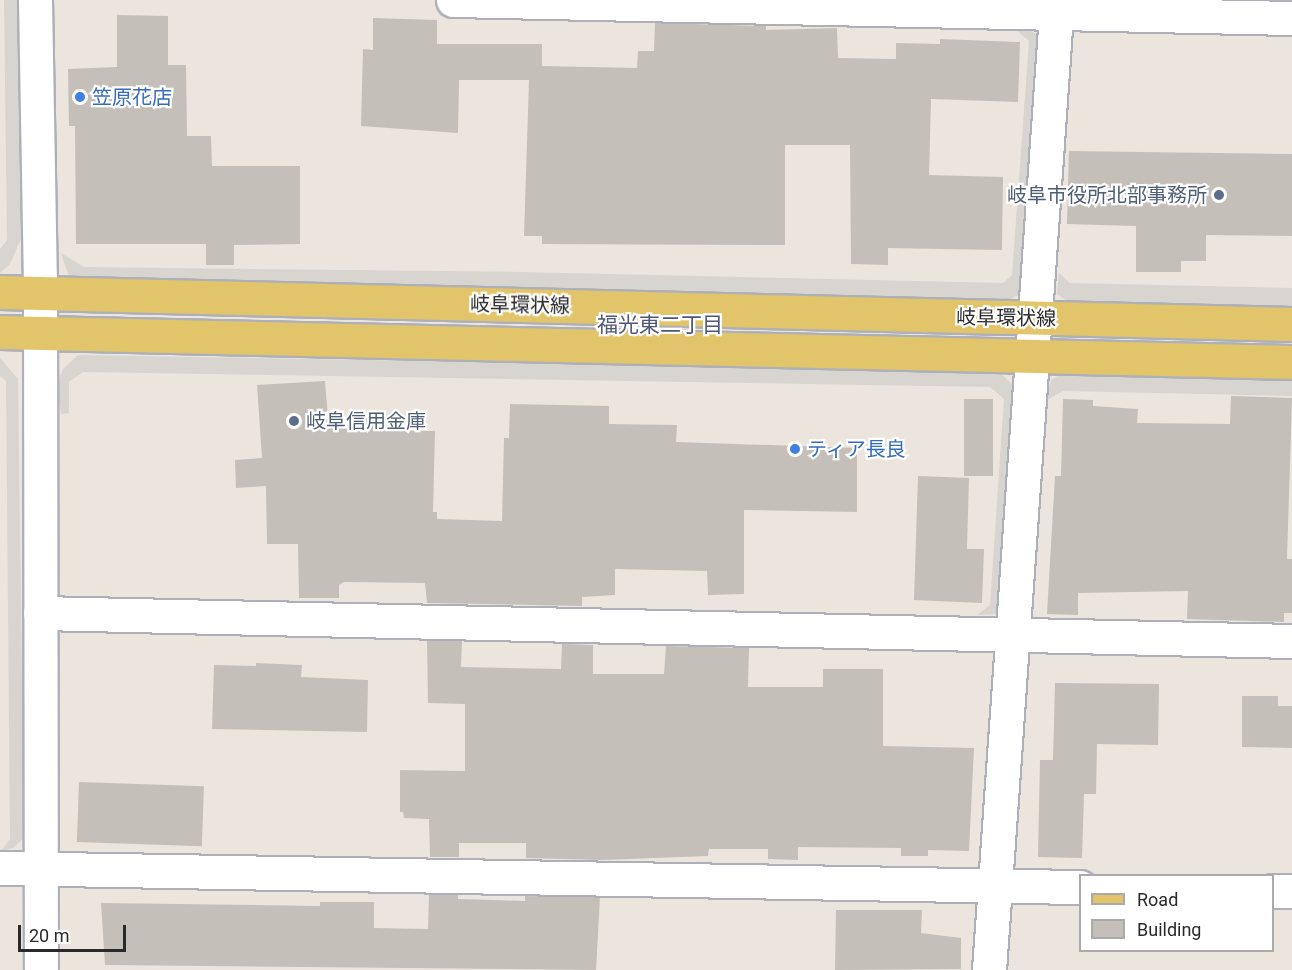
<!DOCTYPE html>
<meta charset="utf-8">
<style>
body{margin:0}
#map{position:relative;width:1292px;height:970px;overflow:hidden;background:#ebe5de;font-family:Roboto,"Noto Sans JP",sans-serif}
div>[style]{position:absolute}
.plaza>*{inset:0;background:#d8d4d0}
.building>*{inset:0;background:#c4bfb9;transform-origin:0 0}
.roads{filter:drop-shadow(2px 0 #aeb0b9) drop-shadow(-2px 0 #aeb0b9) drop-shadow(0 2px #aeb0b9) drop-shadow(0 -2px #aeb0b9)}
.minor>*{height:33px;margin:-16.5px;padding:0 16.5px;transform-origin:16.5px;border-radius:16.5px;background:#fff}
.tertiary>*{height:33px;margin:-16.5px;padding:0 16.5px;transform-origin:16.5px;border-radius:16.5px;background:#fff}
.primary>*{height:33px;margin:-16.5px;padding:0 16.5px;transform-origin:16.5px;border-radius:16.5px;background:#e2c56b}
.dots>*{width:16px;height:16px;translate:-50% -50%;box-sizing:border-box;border:3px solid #fff;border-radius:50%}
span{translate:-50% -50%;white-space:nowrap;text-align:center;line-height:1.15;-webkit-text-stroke:4.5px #fff;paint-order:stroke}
.shop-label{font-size:20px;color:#366cbe}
.left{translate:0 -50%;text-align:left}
.service-label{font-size:20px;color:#4e5e75}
.right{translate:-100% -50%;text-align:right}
.street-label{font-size:20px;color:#2a2a2a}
.neighbourhood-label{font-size:21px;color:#4f5777}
.legend{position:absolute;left:1079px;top:874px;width:195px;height:78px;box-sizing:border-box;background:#fff;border:2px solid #aaa;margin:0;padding:8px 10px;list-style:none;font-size:18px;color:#2a2a2a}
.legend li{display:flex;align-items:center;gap:12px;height:30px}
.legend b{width:30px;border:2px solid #aaa}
.scale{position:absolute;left:18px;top:925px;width:108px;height:27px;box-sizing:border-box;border:3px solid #2a2a2a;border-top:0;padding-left:8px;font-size:18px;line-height:21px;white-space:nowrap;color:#2a2a2a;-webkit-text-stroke:4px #fff;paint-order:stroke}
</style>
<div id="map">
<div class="plaza">
<i style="clip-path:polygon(4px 0,17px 0,21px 239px,10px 264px,0 273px,0 249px,7px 240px)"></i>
<i style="clip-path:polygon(1016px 30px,1032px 31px,1039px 37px,1022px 286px,1018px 295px,1008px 300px,70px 280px,61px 253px,84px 267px,521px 272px,1003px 283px,1012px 275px,1029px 41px)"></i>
<i style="clip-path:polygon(1059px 273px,1070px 283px,1292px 288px,1292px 308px,1070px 303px,1057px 294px)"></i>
<i style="clip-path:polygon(78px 355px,998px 371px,1014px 386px,1002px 606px,996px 614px,977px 615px,990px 605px,1004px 399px,990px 387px,83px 372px,69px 382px,69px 413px,61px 414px,56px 386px,63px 369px)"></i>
<i style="clip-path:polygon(0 358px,18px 379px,24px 838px,13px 848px,1px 851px,10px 839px,6px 381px,0 376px)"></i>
<i style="clip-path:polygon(1068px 370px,1292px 376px,1292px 396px,1063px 391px,1045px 401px,1051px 380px)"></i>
</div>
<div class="building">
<i style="clip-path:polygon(117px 15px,168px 16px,168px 65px,186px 65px,187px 136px,211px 136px,212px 166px,300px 166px,300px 244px,234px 245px,234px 265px,206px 265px,206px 244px,76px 244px,75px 126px,69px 126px,68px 69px,117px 67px)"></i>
<i style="clip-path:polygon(373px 18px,437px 20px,437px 44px,542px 44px,542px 66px,637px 68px,638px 51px,654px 51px,655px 23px,766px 26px,766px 30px,837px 28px,838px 58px,896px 59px,896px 43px,940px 44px,940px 39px,1020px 42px,1018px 102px,931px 99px,929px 175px,1003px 177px,1002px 250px,888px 248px,888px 265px,851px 264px,850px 145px,785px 145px,785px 245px,542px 244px,542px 236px,524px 236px,529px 80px,459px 80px,458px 133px,361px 126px,363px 49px,373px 50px)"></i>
<i style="clip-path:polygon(1069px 151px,1292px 154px,1292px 236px,1206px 235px,1206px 261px,1181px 261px,1181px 272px,1136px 272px,1136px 226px,1067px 224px)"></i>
<i style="clip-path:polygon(325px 381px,328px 418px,386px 419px,386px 431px,435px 431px,433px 512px,437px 512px,437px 519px,502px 521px,504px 438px,509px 438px,510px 404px,609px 406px,609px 424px,677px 425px,676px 442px,857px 448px,857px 512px,744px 510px,744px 594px,708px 595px,707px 571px,615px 569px,615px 595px,582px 597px,582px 606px,427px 603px,425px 583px,344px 582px,339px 585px,339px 598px,299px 598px,298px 544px,267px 544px,266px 486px,236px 488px,235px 460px,262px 458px,257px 385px)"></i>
<i style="clip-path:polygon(1231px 396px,1292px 398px,1287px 559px,1292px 559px,1292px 613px,1284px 613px,1284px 622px,1187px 619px,1188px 591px,1078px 593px,1078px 615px,1047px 614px,1055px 476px,1061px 476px,1063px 399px,1093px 400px,1093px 406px,1138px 409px,1137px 423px,1230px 424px)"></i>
<i style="left:964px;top:399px;width:29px;height:77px"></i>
<i style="clip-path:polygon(918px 476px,969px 478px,967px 549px,984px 549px,982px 603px,914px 600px)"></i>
<i style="clip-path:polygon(427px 640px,462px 641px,461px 667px,561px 669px,562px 644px,593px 645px,593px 674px,664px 674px,666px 646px,749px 648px,748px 687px,823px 687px,823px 669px,883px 669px,883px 746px,974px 748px,969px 851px,928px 850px,928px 856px,901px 856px,901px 848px,798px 847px,798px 860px,768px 859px,768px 849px,709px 849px,708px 856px,602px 860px,526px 858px,526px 843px,459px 843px,459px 857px,430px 857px,429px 819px,404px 818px,403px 812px,400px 812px,400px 770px,465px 771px,465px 704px,428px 703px)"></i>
<i style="clip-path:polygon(256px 663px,302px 665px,301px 677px,368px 680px,367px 732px,212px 729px,214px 665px,256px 666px)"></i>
<i style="clip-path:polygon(1055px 683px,1159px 684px,1158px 745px,1097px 744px,1096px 794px,1084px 794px,1082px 858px,1038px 857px,1040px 760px,1053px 760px)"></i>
<i style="clip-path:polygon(1242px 696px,1278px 696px,1278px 706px,1292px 706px,1292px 748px,1242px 747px)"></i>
<i style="left:79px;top:782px;width:125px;height:60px;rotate:2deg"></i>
<i style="clip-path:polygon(429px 894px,458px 895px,458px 899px,525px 901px,525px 896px,600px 897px,596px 970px,105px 965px,101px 903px,320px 906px,320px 902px,374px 902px,374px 928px,428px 929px)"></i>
<i style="clip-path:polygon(836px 910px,922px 910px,921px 933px,961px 938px,961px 969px,835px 970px)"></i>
</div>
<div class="roads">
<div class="minor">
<i style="left:453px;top:0;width:839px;rotate:1.23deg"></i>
<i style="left:40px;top:613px;width:1252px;rotate:1.28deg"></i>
<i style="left:0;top:868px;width:1080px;rotate:1.01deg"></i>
<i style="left:1272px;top:891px;width:20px"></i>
<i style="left:989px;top:970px;width:972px;rotate:-85.99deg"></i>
</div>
<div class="tertiary">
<i style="left:35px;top:0;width:293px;rotate:89deg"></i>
<i style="left:40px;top:293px;width:677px;rotate:89.92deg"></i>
</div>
<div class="primary">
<i style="left:0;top:292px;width:1292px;rotate:1.42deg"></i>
<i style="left:0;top:332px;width:1292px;rotate:1.33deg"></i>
</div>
</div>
<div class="dots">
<i style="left:80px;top:97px;background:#3f7fe0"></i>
<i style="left:1219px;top:195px;background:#5c6f8a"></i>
<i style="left:294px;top:421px;background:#5c6f8a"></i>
<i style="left:795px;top:449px;background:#3f7fe0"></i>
</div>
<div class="shop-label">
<span class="left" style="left:92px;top:97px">笠原花店</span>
<span class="left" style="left:807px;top:449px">ティア長良</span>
</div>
<div class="service-label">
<span class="right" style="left:1207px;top:195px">岐阜市役所北部事務所</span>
<span class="left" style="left:306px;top:421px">岐阜信用金庫</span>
</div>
<div class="street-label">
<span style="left:520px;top:305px;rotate:1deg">岐阜環状線</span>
<span style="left:1006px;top:318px;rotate:1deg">岐阜環状線</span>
</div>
<div class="neighbourhood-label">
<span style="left:660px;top:325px">福光東二丁目</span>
</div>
<ul class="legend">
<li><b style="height:8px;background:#e2c56b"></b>Road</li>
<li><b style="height:16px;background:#c4bfb9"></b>Building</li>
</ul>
<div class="scale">20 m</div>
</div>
